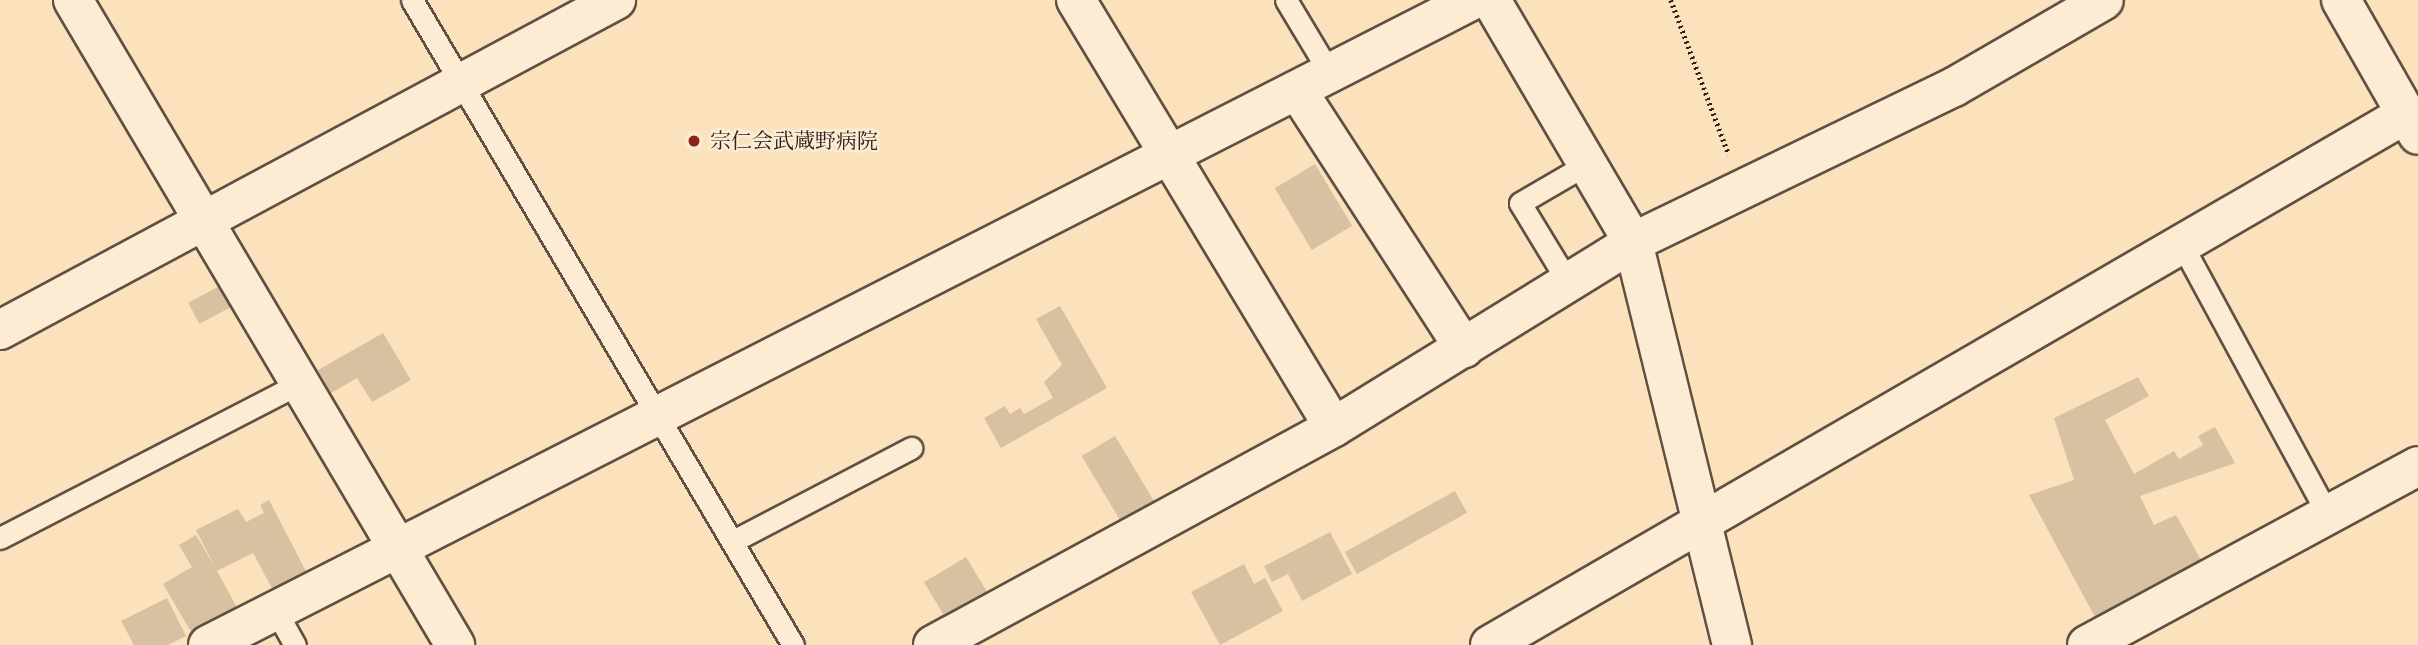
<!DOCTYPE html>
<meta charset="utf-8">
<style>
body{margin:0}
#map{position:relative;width:2418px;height:645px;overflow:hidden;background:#fbe2bd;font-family:"IM FELL French Canon","Noto Serif JP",serif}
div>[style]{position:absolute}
.green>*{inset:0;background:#d8c1a1;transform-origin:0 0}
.path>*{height:4.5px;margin-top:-2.25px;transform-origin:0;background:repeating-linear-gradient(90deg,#2b201a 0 2px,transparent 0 5.5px)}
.roads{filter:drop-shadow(2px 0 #5f5043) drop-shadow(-2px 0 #5f5043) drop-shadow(0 2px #5f5043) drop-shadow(0 -2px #5f5043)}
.service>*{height:21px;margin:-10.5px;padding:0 10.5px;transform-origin:10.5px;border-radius:10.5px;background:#fcecd4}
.minor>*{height:38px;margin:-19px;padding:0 19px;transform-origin:19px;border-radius:19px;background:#fcecd4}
.dots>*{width:19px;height:19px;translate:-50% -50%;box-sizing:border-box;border:4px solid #fcecd4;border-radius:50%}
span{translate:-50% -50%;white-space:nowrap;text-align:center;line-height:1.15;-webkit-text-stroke:5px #fcecd4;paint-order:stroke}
.poi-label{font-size:21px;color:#2b201a}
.left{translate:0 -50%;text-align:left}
</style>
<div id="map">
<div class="green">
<i style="left:1315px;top:164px;width:72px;height:47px;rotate:59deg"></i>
<i style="left:227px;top:282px;width:24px;height:44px;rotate:62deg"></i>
<i style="clip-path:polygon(1060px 306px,1107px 388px,1001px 448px,984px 418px,1005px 406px,1010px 414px,1020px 408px,1024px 414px,1053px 398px,1044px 382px,1062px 365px,1036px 319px)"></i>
<i style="clip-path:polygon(383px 333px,411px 380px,372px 402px,357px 378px,331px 393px,318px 370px)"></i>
<i style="clip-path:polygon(2138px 377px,2149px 396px,2105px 420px,2134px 474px,2174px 451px,2179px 459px,2203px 445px,2198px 436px,2215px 427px,2235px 463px,2140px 496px,2154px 525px,2176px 515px,2201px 560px,2095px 617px,2029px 495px,2074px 480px,2054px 418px)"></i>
<i style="left:1115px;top:436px;width:76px;height:39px;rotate:59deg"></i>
<i style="left:1455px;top:491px;width:25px;height:126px;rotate:61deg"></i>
<i style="clip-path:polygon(269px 500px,309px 577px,275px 594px,253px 553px,217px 571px,239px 611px,194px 637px,163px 584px,192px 567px,179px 545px,196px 535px,216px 569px,196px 530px,238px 509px,246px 522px,264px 513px,260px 505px)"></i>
<i style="clip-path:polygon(1330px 532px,1352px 574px,1302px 601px,1288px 574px,1272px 582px,1264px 566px)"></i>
<i style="left:966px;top:557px;width:43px;height:49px;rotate:59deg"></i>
<i style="clip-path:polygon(1244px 564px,1254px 584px,1265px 578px,1283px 611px,1220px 645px,1191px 592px)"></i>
<i style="clip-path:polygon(167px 598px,186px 636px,168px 645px,134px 645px,121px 621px)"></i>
</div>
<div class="path">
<i style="left:1671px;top:0;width:165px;rotate:69.5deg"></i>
</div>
<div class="roads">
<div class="service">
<i style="left:412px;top:0;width:749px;rotate:59.43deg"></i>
<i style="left:1286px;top:0;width:87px;rotate:59deg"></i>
<i style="left:2181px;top:243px;width:309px;rotate:61.6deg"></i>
<i style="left:1568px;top:282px;width:92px;rotate:-121.3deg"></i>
<i style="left:1520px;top:203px;width:78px;rotate:-30.2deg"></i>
<i style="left:0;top:538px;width:335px;rotate:-27.3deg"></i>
<i style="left:735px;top:540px;width:199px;rotate:-27.6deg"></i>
<i style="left:276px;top:611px;width:39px;rotate:61deg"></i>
</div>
<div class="minor">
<i style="left:73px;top:0;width:750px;rotate:59.36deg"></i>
<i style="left:1076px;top:0;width:499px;rotate:58.9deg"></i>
<i style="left:1491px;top:0;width:281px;rotate:59.6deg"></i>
<i style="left:1633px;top:242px;width:415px;rotate:76.2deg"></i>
<i style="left:2341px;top:0;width:155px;rotate:60.3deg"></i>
<i style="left:1299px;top:93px;width:304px;rotate:57.1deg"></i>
<i style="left:0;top:330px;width:699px;rotate:-28.18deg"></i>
<i style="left:208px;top:645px;width:1420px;rotate:-27.02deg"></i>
<i style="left:933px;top:645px;width:456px;rotate:-28.5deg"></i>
<i style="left:1334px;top:427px;width:352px;rotate:-31.7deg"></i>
<i style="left:1633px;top:242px;width:356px;rotate:-25.8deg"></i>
<i style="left:1954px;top:87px;width:173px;rotate:-30.1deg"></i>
<i style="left:1490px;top:645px;width:1059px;rotate:-30.1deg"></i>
<i style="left:2087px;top:645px;width:376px;rotate:-28.4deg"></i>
</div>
</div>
<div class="dots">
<i style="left:694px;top:141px;background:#8f2418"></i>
</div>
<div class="poi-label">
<span class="left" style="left:710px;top:141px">宗仁会武蔵野病院</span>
</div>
</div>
